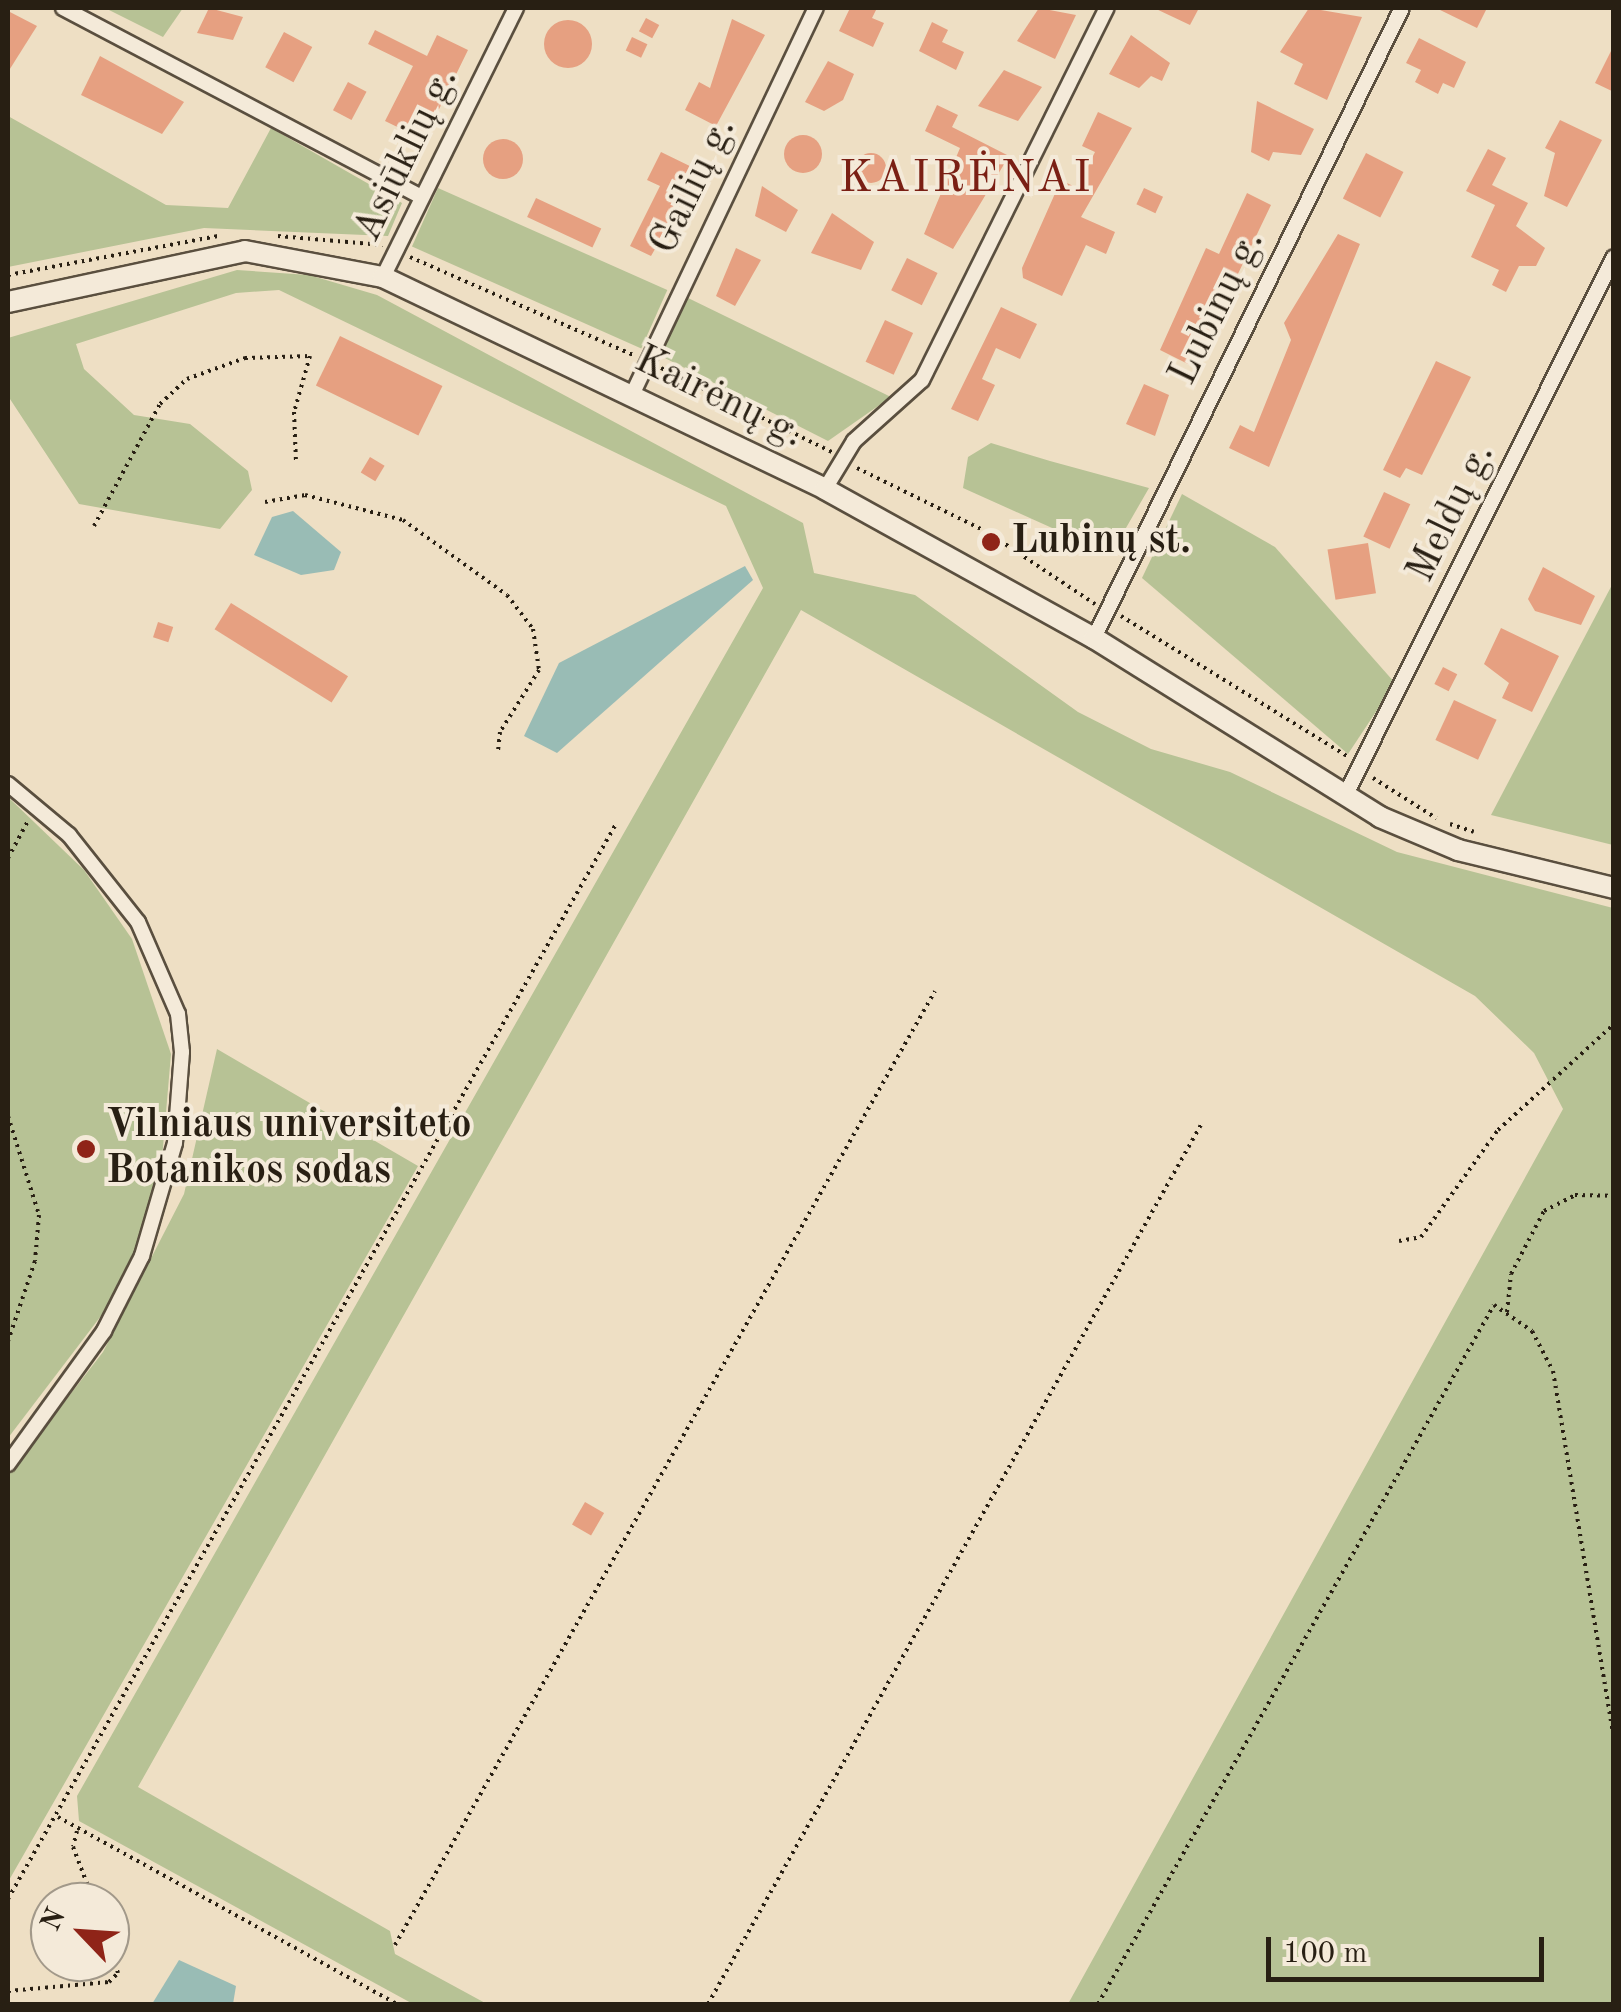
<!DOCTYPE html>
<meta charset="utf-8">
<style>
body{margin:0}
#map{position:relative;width:1621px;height:2012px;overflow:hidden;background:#eedfc4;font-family:"Old Standard TT",serif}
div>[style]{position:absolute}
.green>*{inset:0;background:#b7c295;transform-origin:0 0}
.water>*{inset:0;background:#99bcb5}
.building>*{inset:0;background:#e6a081;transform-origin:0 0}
.round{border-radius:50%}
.path>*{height:4px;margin-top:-2px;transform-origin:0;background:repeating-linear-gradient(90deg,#281f13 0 2.5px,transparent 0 7.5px)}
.roads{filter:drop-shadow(2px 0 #5a4f3f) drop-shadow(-2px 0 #5a4f3f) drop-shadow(0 2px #5a4f3f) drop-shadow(0 -2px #5a4f3f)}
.minor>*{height:14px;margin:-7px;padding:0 7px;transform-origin:7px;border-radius:7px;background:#f4ead9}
.secondary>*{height:20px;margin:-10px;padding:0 10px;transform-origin:10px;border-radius:10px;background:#f4ead9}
.dots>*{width:28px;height:28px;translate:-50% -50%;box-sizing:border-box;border:5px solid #f4ead9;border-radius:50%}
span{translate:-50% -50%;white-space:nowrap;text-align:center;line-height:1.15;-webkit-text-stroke:8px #f4ead9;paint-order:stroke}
.street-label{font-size:40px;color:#281f13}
.poi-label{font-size:40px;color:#281f13;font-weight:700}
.left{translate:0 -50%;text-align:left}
.quarter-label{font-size:45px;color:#7a1f14;letter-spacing:2.5px}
.frame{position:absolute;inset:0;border:10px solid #281f13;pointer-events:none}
.north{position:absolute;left:30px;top:1882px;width:100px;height:100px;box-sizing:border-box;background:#f4ead9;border:2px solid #a2998a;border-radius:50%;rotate:295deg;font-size:28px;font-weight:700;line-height:40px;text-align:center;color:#281f13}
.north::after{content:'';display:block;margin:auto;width:35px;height:45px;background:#8f2418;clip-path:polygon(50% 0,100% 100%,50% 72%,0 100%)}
.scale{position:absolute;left:1266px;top:1937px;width:278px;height:45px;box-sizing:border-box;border:5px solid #281f13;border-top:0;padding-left:12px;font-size:30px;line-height:35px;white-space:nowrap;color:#281f13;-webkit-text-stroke:8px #f4ead9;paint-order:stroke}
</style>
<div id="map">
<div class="green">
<i style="clip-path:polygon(105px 8px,183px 8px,163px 37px)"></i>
<i style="clip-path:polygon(8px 116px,166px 205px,228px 208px,271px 128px,402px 203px,388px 236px,204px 228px,8px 267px)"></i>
<i style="left:438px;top:188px;width:251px;height:64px;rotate:24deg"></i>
<i style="clip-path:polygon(237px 270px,309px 275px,377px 295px,803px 523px,814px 573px,915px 595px,1078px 712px,1151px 749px,1230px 772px,1397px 852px,1613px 908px,1613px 2004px,1068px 2004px,1563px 1109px,1534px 1053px,1475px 996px,801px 610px,138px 1787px,390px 1931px,395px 1954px,487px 2004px,413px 2004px,79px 1821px,77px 1796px,763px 588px,726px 506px,279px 290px,236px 293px,76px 344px,84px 369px,134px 415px,190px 424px,248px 471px,252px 490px,220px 529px,79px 504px,8px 396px,8px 338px)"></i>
<i style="clip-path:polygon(686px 297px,891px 397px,828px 441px,661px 356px)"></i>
<i style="clip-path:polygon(991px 443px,1050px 461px,1149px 488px,1115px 547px,1101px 550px,963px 488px,968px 457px)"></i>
<i style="clip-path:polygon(1182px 494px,1275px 547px,1395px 683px,1348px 754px,1142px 578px)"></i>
<i style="clip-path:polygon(1613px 583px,1613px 845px,1491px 815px)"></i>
<i style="clip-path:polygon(8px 797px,84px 870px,132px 939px,171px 1054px,160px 1182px,138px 1244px,107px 1308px,8px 1438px)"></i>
<i style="clip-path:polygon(217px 1049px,418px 1166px,8px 1882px,8px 1475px,103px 1352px,184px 1194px)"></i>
</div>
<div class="water">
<i style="clip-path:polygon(293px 511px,341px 552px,334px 570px,301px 575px,254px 555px,272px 517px)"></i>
<i style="clip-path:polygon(745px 566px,753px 580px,557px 753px,524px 736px,559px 663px)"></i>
<i style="clip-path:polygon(179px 1960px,236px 1986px,233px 2004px,152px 2004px)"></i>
</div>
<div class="building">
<i style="clip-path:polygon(209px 8px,243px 17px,233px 40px,197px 33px)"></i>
<i style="clip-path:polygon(850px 8px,877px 8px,872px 18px,884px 23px,873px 47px,839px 31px)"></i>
<i style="clip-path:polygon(1039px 8px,1076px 15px,1055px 59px,1017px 41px)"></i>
<i style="clip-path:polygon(1154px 8px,1199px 8px,1190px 25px)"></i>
<i style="clip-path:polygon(1309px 8px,1362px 17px,1327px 100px,1294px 84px,1303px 64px,1280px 52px)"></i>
<i style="clip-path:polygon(1436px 8px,1487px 8px,1477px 28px)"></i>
<i style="clip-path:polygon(8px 11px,37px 26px,8px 72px)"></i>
<i style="left:646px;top:18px;width:15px;height:15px;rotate:28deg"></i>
<i style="clip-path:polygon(732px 19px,765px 35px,716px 126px,685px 110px,699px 82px,710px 88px)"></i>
<i class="round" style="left:544px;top:20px;width:48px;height:48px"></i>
<i style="clip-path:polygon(932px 22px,948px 30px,942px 42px,964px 52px,956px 70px,919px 51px)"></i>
<i style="clip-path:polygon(375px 30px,427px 56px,437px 35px,468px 50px,424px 140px,385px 121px,413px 66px,368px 44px)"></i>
<i style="left:284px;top:32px;width:32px;height:40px;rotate:28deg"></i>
<i style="clip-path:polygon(1131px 35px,1170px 63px,1162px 81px,1151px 76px,1139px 88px,1109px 74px)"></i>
<i style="left:632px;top:37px;width:17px;height:15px;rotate:25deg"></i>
<i style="clip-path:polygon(1419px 38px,1466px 62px,1454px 88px,1443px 83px,1438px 94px,1415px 82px,1421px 70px,1406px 63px)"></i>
<i style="clip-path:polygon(1614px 45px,1614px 92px,1595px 83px)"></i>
<i style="clip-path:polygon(100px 56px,184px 102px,162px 134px,81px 95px)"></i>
<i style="clip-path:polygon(828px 61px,854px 74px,843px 100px,824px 111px,805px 102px)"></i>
<i style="clip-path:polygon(1004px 70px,1042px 87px,1018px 121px,978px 106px)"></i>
<i style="left:348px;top:82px;width:21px;height:32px;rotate:28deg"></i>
<i style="clip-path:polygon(1257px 101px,1314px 129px,1301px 155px,1273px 152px,1269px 161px,1251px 152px)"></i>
<i style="clip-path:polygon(937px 105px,958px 115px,952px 127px,1009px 156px,953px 249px,924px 234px,960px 148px,925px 131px)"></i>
<i style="clip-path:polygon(1098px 112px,1132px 128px,1081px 217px,1115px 232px,1106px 254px,1086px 245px,1062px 296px,1023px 278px,1022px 268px,1061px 180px,1077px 188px,1095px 152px,1082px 146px)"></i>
<i style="clip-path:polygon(1560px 120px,1602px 140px,1567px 207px,1544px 196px,1555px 153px,1545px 148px)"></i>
<i class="round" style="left:784px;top:135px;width:38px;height:38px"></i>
<i class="round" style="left:483px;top:139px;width:40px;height:40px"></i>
<i style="clip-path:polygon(1488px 149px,1506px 158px,1492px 185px,1528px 203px,1516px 226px,1545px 248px,1536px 266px,1519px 266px,1506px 292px,1492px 285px,1499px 270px,1471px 257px,1495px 205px,1466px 191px)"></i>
<i style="clip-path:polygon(661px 152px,700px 171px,651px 256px,630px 246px,660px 186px,647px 180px)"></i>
<i style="left:1366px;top:153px;width:42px;height:51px;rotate:27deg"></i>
<i class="round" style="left:856px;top:153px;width:30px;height:30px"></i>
<i style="clip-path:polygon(762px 186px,798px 210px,786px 232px,755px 216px)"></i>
<i style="left:1144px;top:188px;width:21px;height:18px;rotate:25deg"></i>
<i style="clip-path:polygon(1247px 193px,1271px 205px,1224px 303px,1216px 299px,1204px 324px,1213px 328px,1194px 367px,1160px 350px,1206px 248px,1219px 254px)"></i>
<i style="left:536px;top:198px;width:72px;height:21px;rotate:25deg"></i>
<i style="clip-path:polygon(832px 213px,874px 242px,861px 270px,811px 253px)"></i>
<i style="clip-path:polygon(1338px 234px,1360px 244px,1269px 467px,1229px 448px,1240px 425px,1254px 432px,1291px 340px,1284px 323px)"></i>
<i style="clip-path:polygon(736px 248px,761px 260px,735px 306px,716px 296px)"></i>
<i style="left:907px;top:258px;width:34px;height:36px;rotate:26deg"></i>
<i style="clip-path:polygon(1001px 307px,1037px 324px,1020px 359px,996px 348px,982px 379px,995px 385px,978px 421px,951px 409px)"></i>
<i style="left:885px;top:320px;width:31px;height:46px;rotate:25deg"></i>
<i style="left:340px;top:336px;width:114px;height:55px;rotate:26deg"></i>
<i style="clip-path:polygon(1436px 361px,1471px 377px,1422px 475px,1406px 468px,1400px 478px,1383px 470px)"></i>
<i style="clip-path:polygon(1144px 384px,1169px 395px,1155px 436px,1126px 424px)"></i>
<i style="left:370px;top:457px;width:17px;height:18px;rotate:31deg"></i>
<i style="left:1384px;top:492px;width:29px;height:49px;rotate:25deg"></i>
<i style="left:1368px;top:543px;width:51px;height:41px;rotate:81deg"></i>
<i style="clip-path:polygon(1543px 567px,1595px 596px,1581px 625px,1535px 611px,1528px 599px)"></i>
<i style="left:231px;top:603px;width:138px;height:31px;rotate:32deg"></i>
<i style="left:158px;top:622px;width:16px;height:16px;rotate:18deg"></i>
<i style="clip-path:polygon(1501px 628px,1559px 656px,1532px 712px,1502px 698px,1509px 683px,1484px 664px)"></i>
<i style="left:1443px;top:667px;width:16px;height:19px;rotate:27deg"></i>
<i style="left:1454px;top:700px;width:47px;height:44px;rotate:25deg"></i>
<i style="left:585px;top:1502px;width:22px;height:26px;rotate:30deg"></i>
</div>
<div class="path">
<i style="left:278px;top:236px;width:105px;rotate:4.9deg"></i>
<i style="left:410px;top:257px;width:246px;rotate:23.7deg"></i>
<i style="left:8px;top:275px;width:215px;rotate:-10.5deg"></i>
<i style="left:661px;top:368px;width:191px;rotate:26.2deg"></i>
<i style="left:857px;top:468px;width:145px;rotate:26.2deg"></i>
<i style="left:987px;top:532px;width:130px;rotate:33.7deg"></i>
<i style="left:265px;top:502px;width:41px;rotate:-9.9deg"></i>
<i style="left:305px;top:495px;width:101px;rotate:14.3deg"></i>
<i style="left:403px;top:520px;width:128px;rotate:35.8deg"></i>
<i style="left:507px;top:595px;width:43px;rotate:52.6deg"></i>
<i style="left:533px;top:629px;width:41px;rotate:81.7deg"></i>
<i style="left:539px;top:670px;width:73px;rotate:122.2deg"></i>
<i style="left:500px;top:732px;width:20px;rotate:96deg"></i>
<i style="left:94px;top:526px;width:139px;rotate:-61.6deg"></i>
<i style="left:160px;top:404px;width:37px;rotate:-43deg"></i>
<i style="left:187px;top:379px;width:62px;rotate:-19.9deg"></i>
<i style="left:245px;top:358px;width:65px;rotate:-1.8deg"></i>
<i style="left:310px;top:356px;width:58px;rotate:105.9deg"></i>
<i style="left:294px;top:412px;width:50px;rotate:87.7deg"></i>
<i style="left:1121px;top:616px;width:266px;rotate:31.8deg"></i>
<i style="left:1373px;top:778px;width:75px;rotate:32.4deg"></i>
<i style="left:1450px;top:824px;width:25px;rotate:18deg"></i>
<i style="left:8px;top:858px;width:44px;rotate:-61.7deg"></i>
<i style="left:8px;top:1116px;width:104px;rotate:72.6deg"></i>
<i style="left:39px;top:1215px;width:46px;rotate:95deg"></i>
<i style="left:35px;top:1261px;width:84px;rotate:108.6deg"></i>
<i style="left:1399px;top:1241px;width:22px;rotate:-10deg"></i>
<i style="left:1421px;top:1237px;width:132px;rotate:-54.3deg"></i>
<i style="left:1498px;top:1130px;width:157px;rotate:-42.4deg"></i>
<i style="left:1507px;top:1312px;width:38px;rotate:-84deg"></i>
<i style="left:1511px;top:1274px;width:71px;rotate:-62.4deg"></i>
<i style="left:1544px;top:1211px;width:35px;rotate:-27deg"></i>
<i style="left:1575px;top:1195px;width:39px;rotate:1deg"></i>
<i style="left:58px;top:1817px;width:387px;rotate:28.9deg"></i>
<i style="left:77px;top:1831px;width:16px;rotate:104deg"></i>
<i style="left:73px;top:1847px;width:59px;rotate:69.1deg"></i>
<i style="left:8px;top:1899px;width:1235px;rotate:-60.51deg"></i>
<i style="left:395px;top:1945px;width:1096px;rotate:-60.49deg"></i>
<i style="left:8px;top:1991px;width:101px;rotate:-5.1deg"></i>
<i style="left:109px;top:1982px;width:13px;rotate:-45deg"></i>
<i style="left:118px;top:1973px;width:28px;rotate:-107deg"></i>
<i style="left:708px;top:2004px;width:1010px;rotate:-60.72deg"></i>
<i style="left:1098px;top:2004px;width:803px;rotate:-60.47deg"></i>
<i style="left:1494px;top:1305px;width:46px;rotate:34.4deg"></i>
<i style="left:1532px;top:1331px;width:45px;rotate:62.3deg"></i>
<i style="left:1553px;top:1371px;width:374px;rotate:80.6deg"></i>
</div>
<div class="roads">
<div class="minor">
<i style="left:63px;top:8px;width:405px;rotate:27.8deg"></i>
<i style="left:383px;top:277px;width:300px;rotate:-63.7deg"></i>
<i style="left:633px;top:393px;width:426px;rotate:-64.6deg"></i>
<i style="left:825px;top:489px;width:56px;rotate:-58.9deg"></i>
<i style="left:854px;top:441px;width:91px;rotate:-41.9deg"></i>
<i style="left:922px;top:380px;width:415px;rotate:-63.6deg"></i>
<i style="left:1094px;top:638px;width:701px;rotate:-63.95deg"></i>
<i style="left:8px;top:784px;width:80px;rotate:39.9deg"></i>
<i style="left:69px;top:835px;width:111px;rotate:51.6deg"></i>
<i style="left:138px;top:922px;width:100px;rotate:66.5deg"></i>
<i style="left:178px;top:1014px;width:38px;rotate:84deg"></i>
<i style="left:182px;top:1052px;width:91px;rotate:94.4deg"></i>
<i style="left:175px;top:1143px;width:118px;rotate:106.3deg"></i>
<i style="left:142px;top:1256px;width:84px;rotate:116.9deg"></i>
<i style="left:104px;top:1331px;width:164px;rotate:125.8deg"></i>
<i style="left:1345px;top:796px;width:602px;rotate:-63.48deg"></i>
</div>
<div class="secondary">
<i style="left:8px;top:302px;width:242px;rotate:-12.1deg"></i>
<i style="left:245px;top:251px;width:140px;rotate:10.7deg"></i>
<i style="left:383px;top:277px;width:490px;rotate:25.6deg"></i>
<i style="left:825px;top:489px;width:308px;rotate:29deg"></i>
<i style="left:1094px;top:638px;width:337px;rotate:32deg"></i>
<i style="left:1380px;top:817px;width:85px;rotate:22.9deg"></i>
<i style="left:1458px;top:850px;width:161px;rotate:13.7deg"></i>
</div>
</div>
<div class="dots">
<i style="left:991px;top:542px;background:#8f2418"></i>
<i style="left:86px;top:1149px;background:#8f2418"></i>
</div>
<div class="street-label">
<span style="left:407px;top:155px;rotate:-64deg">Asiūklių g.</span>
<span style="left:694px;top:186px;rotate:-64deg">Gailių g.</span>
<span style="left:1218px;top:308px;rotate:-64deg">Lubinų g.</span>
<span style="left:719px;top:398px;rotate:26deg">Kairėnų g.</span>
<span style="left:1452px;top:513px;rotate:-64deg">Meldų g.</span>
</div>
<div class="poi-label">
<span class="left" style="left:1011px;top:542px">Lubinų st.</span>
<span class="left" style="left:106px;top:1149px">Vilniaus universiteto<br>Botanikos sodas</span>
</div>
<div class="quarter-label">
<span style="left:966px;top:180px">KAIRĖNAI</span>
</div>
<div class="frame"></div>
<div class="north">N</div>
<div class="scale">100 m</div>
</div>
